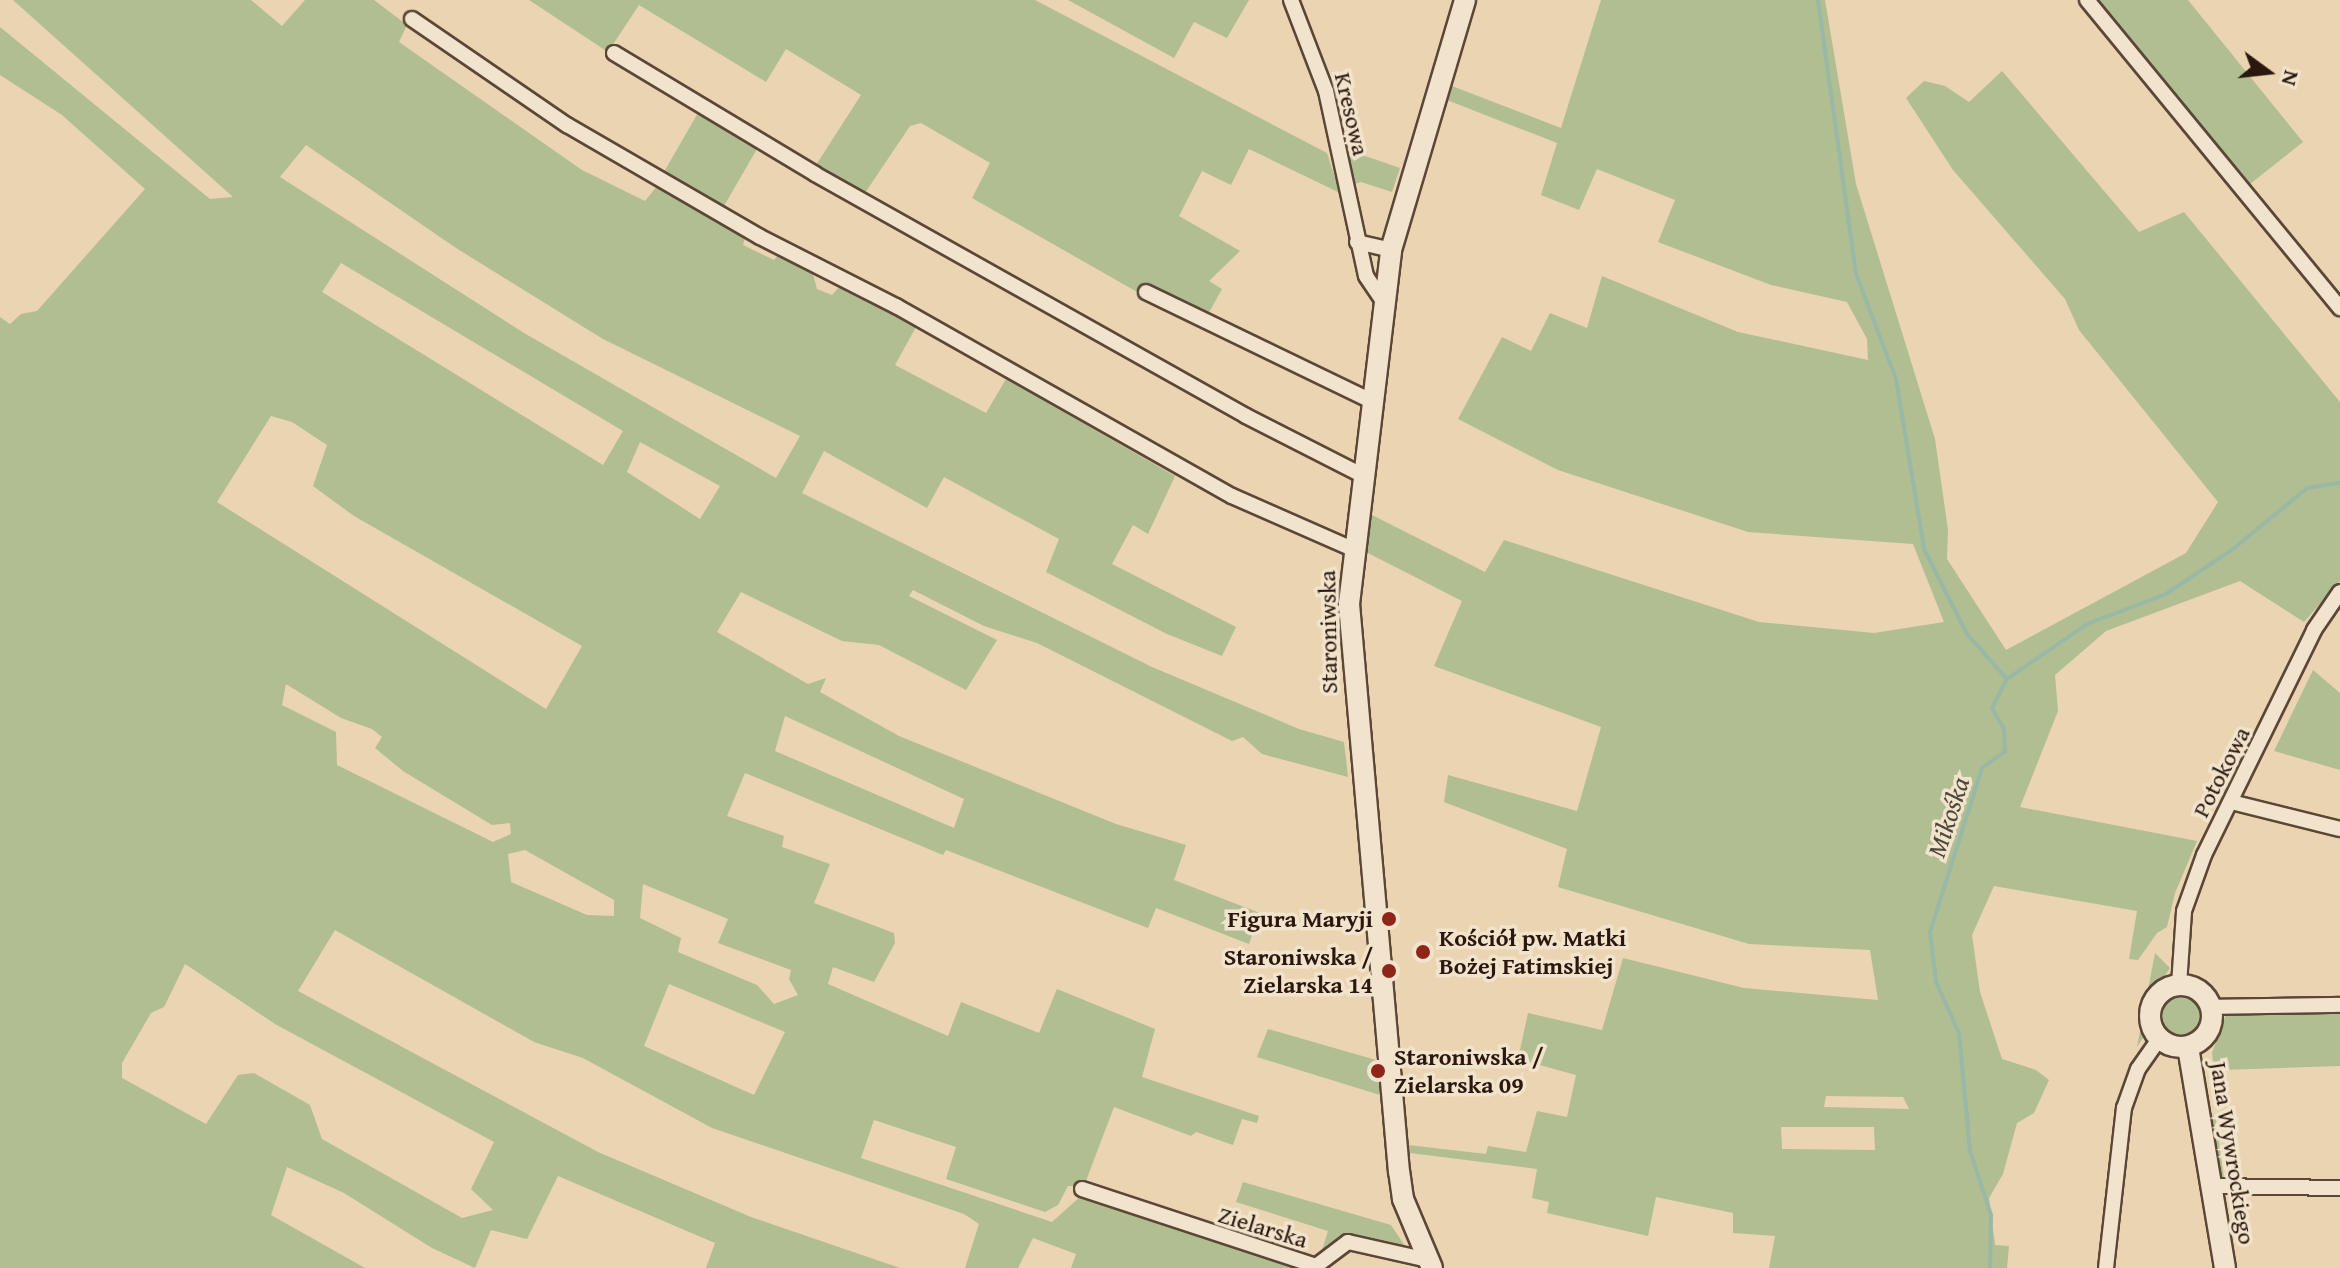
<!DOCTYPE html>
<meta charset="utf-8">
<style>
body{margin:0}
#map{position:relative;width:2340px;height:1268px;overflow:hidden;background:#ead4b1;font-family:"Gentium Book Plus",serif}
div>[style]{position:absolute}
.green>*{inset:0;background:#b0be91;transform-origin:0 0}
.round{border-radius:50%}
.stream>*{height:4px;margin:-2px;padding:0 2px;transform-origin:2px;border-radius:2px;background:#99b9a6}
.roads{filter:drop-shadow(2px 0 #5b4637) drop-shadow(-2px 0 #5b4637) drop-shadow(0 2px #5b4637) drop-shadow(0 -2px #5b4637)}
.street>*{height:14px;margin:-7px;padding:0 7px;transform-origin:7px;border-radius:7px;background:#f1e3cc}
.secondary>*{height:20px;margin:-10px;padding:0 10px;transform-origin:10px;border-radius:10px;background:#f1e3cc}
.secondary>.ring{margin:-10px;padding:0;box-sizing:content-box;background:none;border:20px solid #f1e3cc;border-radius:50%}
.dots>*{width:22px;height:22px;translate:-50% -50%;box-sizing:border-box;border:4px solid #f1e3cc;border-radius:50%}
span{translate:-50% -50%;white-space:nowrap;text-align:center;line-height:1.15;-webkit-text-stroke:7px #f1e3cc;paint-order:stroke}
.street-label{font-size:24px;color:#2b170e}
.poi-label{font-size:24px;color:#2b170e;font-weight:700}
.right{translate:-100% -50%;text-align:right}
.left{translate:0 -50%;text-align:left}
.water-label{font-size:26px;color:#4c483c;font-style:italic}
.north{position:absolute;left:2228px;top:32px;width:80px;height:80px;-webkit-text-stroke:6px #f1e3cc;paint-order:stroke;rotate:105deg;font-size:22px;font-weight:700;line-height:32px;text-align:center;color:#2b170e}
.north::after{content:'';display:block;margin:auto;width:28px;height:36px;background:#2b170e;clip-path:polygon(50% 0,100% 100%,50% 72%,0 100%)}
</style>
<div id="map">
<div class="green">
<i style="clip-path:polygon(evenodd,13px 0,251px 0,282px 26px,305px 0,374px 0,407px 25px,399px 42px,582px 170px,645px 201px,657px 186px,746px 235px,743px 245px,774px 260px,780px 253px,796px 263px,813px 274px,817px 289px,832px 295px,840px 286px,916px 327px,895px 365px,986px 413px,1006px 379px,1175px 476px,1148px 534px,1133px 525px,1112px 564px,1236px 627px,1222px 656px,1167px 634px,1046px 572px,1059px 539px,944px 477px,927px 508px,824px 451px,802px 493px,1152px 667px,1299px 729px,1344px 742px,1348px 777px,1262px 754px,1243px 737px,1232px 741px,1037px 643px,984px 626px,913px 590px,909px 596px,997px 640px,966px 690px,879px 645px,842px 641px,741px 592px,717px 632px,808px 684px,826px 678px,820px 692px,899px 736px,1116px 824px,1186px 845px,1174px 880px,1260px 913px,1249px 944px,1156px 908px,1148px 928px,946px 850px,943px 855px,745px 773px,727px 816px,784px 836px,782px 847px,830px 864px,814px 903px,894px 933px,895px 943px,874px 982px,833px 967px,828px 984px,948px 1036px,961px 1002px,1039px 1033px,1057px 989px,1155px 1029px,1142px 1077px,1259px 1116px,1257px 1123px,1242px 1119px,1233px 1145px,1196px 1132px,1191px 1136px,1114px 1107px,1084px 1186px,1068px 1186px,1058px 1205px,1045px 1212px,946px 1179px,956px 1147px,874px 1120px,861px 1158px,1052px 1222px,1081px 1196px,1309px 1268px,1071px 1268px,1076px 1254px,1033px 1238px,1018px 1268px,965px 1268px,979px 1224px,964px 1214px,712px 1128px,583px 1058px,534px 1042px,335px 930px,298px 991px,598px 1152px,751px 1217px,900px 1268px,706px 1268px,715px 1243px,558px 1176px,527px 1239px,491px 1230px,475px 1268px,432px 1248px,344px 1193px,287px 1167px,271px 1215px,365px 1268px,0 1268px,0 317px,10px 324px,21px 314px,37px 311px,145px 189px,62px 115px,0 75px,0 27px,210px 199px,233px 197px,13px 0,306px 145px,456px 248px,603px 339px,800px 436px,776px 478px,524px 333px,280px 177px,306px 145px,13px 0,341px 263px,623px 431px,603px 465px,322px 292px,341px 263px,13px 0,271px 416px,292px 422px,327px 445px,313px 486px,354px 516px,582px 646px,546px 709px,217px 502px,271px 416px,13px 0,640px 442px,720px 486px,700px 519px,627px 472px,640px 442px,13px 0,286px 684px,341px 718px,372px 729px,382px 737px,375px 748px,403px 771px,492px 825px,510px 823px,511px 834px,493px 842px,337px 765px,336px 732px,282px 705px,286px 684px,13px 0,785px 716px,964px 799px,954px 828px,775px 751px,785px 716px,13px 0,525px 850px,614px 900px,614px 916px,587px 915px,511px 882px,508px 854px,525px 850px,13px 0,643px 884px,728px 919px,718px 943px,791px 970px,789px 979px,798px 995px,774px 1004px,757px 985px,678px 952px,681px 938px,640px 918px,643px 884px,13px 0,185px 964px,275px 1024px,494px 1142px,471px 1189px,493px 1210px,462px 1218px,322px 1139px,310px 1105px,254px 1073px,238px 1075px,206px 1124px,122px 1078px,122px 1063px,151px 1013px,164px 1007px,185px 964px,13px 0,669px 984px,785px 1032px,754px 1095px,644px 1046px,669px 984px)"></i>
<i style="clip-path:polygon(529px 0,1035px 0,1327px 153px,1340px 193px,1249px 149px,1231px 185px,1202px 171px,1179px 216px,1240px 251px,1209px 281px,1222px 289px,1207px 316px,1139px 293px,972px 198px,990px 163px,921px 123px,910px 126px,865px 193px,816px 165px,861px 95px,786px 49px,766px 82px,639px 5px,608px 52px)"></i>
<i style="clip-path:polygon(1068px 0,1249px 0,1227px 38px,1194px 22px,1174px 58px)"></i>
<i style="clip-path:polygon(evenodd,1601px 0,1825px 0,1856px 184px,1935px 439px,1948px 530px,1947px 559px,2006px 650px,2186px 553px,2218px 502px,2079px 330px,2065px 299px,1953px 170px,1906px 98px,1924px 81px,1945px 86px,1969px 102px,2002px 71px,2139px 232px,2184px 212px,2340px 402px,2340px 581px,2304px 622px,2240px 581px,2106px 631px,2055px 675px,2058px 711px,2020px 807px,2197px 841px,2175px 893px,2167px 927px,2157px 933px,2138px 960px,2129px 959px,2137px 911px,1994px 886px,1972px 935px,1980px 992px,2002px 1059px,2036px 1070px,2049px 1080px,2034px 1113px,2017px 1123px,2003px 1174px,1989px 1198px,1995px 1245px,2009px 1246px,2007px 1268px,1769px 1268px,1775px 1236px,1733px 1233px,1733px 1213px,1656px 1197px,1648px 1236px,1547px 1213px,1549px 1202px,1532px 1198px,1537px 1169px,1410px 1153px,1408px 1145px,1486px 1154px,1488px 1146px,1526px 1152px,1537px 1111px,1567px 1117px,1576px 1075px,1518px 1059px,1528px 1013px,1602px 1030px,1623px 958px,1744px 988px,1878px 1000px,1870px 950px,1749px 944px,1558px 887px,1567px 849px,1444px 802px,1448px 775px,1577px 811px,1601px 727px,1434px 666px,1462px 601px,1364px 551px,1368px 513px,1485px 572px,1504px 540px,1759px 622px,1874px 633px,1944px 622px,1913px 544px,1748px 532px,1558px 470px,1458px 419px,1502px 337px,1531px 351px,1550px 313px,1587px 328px,1602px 276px,1738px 332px,1868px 360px,1867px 339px,1847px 302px,1771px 285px,1658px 242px,1675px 200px,1597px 169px,1579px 210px,1541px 195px,1557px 143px,1447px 100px,1452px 86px,1561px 128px,1601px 0,1826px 1096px,1903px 1097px,1909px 1109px,1824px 1107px,1826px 1096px,1601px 0,1781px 1127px,1874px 1127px,1875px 1150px,1782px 1149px,1781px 1127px)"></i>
<i style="clip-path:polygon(2097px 0,2188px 0,2303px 142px,2250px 184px)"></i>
<i style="left:698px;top:113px;width:69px;height:71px;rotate:30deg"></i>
<i style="clip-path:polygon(1345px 149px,1400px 168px,1392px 192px,1361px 182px,1351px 185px)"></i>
<i style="clip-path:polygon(2313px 670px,2340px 693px,2340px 770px,2274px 751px)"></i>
<i style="clip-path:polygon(2155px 953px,2170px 968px,2148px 1001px,2146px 1033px,2137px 1047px)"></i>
<i class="round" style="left:2160px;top:995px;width:42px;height:42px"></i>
<i style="clip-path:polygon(2227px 1011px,2340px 1012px,2340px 1066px,2222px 1070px,2225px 1099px,2218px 1101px,2212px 1053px)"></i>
<i style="clip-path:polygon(1268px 1029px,1376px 1060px,1380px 1095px,1257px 1057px)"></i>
<i style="clip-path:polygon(2215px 1113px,2224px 1179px,2218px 1174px,2210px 1118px)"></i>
<i style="clip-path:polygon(1243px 1182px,1391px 1225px,1409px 1252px,1340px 1237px,1318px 1263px,1328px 1231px,1236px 1202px)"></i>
</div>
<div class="stream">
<i style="left:1818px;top:0;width:277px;rotate:82.1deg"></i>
<i style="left:1856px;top:274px;width:112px;rotate:69.1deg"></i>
<i style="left:1896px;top:379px;width:172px;rotate:80.6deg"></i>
<i style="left:1924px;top:549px;width:95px;rotate:63.2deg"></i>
<i style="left:1967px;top:634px;width:60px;rotate:48.4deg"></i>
<i style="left:1990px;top:1268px;width:53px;rotate:-88.9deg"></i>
<i style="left:1991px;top:1215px;width:67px;rotate:-108.2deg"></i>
<i style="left:1970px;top:1151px;width:119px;rotate:-95.3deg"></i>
<i style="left:1959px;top:1033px;width:56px;rotate:-114.3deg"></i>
<i style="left:1936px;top:982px;width:50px;rotate:-96.8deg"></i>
<i style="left:1930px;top:932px;width:172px;rotate:-72.4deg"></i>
<i style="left:1982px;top:768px;width:29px;rotate:-36deg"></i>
<i style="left:2005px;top:751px;width:22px;rotate:-93deg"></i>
<i style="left:2004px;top:729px;width:24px;rotate:-120deg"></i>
<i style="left:1992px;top:708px;width:33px;rotate:-63deg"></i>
<i style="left:2007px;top:679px;width:97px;rotate:-34.5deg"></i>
<i style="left:2087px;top:624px;width:85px;rotate:-20.8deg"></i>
<i style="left:2166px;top:594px;width:81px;rotate:-33.9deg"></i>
<i style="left:2233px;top:549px;width:96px;rotate:-39.5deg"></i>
<i style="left:2307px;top:488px;width:33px;rotate:-9deg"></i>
</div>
<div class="roads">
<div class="street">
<i style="left:1291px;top:0;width:97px;rotate:69deg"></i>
<i style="left:1326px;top:91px;width:189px;rotate:77.8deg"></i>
<i style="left:1366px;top:276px;width:30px;rotate:56deg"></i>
<i style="left:2087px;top:0;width:399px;rotate:50.6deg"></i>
<i style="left:412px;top:19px;width:188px;rotate:34.4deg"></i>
<i style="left:567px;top:125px;width:223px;rotate:30.1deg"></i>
<i style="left:760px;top:237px;width:153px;rotate:26.9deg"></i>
<i style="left:896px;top:306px;width:386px;rotate:29.5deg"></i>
<i style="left:1232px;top:496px;width:132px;rotate:23.7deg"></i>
<i style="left:614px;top:53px;width:235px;rotate:31deg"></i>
<i style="left:815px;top:174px;width:494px;rotate:29.3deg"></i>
<i style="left:1246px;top:416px;width:130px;rotate:27deg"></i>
<i style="left:1357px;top:242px;width:35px;rotate:13deg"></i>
<i style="left:1146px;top:292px;width:250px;rotate:25.8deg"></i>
<i style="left:2231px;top:802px;width:112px;rotate:13.9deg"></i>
<i style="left:2179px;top:985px;width:74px;rotate:-86.1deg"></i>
<i style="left:2184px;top:911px;width:59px;rotate:-70.3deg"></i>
<i style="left:2204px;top:855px;width:250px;rotate:-63.9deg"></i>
<i style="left:2314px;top:630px;width:46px;rotate:-55.6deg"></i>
<i style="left:2211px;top:1007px;width:129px;rotate:-0.9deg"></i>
<i style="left:2213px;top:1186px;width:127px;rotate:0.9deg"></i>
<i style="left:1082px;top:1189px;width:246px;rotate:18.2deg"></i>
<i style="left:1316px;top:1266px;width:40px;rotate:-37deg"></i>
<i style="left:1348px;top:1242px;width:82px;rotate:12.7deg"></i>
<i style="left:2106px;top:1268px;width:161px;rotate:-83.6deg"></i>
<i style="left:2124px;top:1108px;width:41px;rotate:-70.3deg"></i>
<i style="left:2138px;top:1069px;width:37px;rotate:-55deg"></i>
</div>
<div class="secondary">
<i class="ring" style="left:2150px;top:985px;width:42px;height:42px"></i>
<i style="left:2188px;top:1047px;width:224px;rotate:80.5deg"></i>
<i style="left:1432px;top:1268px;width:75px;rotate:-112.8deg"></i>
<i style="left:1403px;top:1199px;width:27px;rotate:-98deg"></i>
<i style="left:1399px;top:1172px;width:570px;rotate:-95.03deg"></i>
<i style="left:1349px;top:604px;width:356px;rotate:-83.2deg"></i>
<i style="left:1391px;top:250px;width:261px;rotate:-73.5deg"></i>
</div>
</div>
<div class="dots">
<i style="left:1389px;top:919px;background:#8f2418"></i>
<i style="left:1423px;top:952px;background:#8f2418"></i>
<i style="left:1389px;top:971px;background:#8f2418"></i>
<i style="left:1378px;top:1071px;background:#8f2418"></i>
</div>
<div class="street-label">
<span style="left:1352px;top:114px;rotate:77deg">Kresowa</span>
<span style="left:1328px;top:632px;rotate:-91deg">Staroniwska</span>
<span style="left:2221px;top:772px;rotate:-63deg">Potokowa</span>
<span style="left:2233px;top:1153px;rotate:81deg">Jana Wywrockiego</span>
<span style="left:1263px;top:1227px;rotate:17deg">Zielarska</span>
</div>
<div class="poi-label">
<span class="right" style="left:1373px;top:919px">Figura Maryji</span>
<span class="left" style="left:1439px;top:952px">Kościół pw. Matki<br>Bożej Fatimskiej</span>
<span class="right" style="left:1373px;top:971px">Staroniwska /<br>Zielarska 14</span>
<span class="left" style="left:1394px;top:1071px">Staroniwska /<br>Zielarska 09</span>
</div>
<div class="water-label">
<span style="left:1948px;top:817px;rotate:-72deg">Mikośka</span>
</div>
<div class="north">N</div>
</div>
